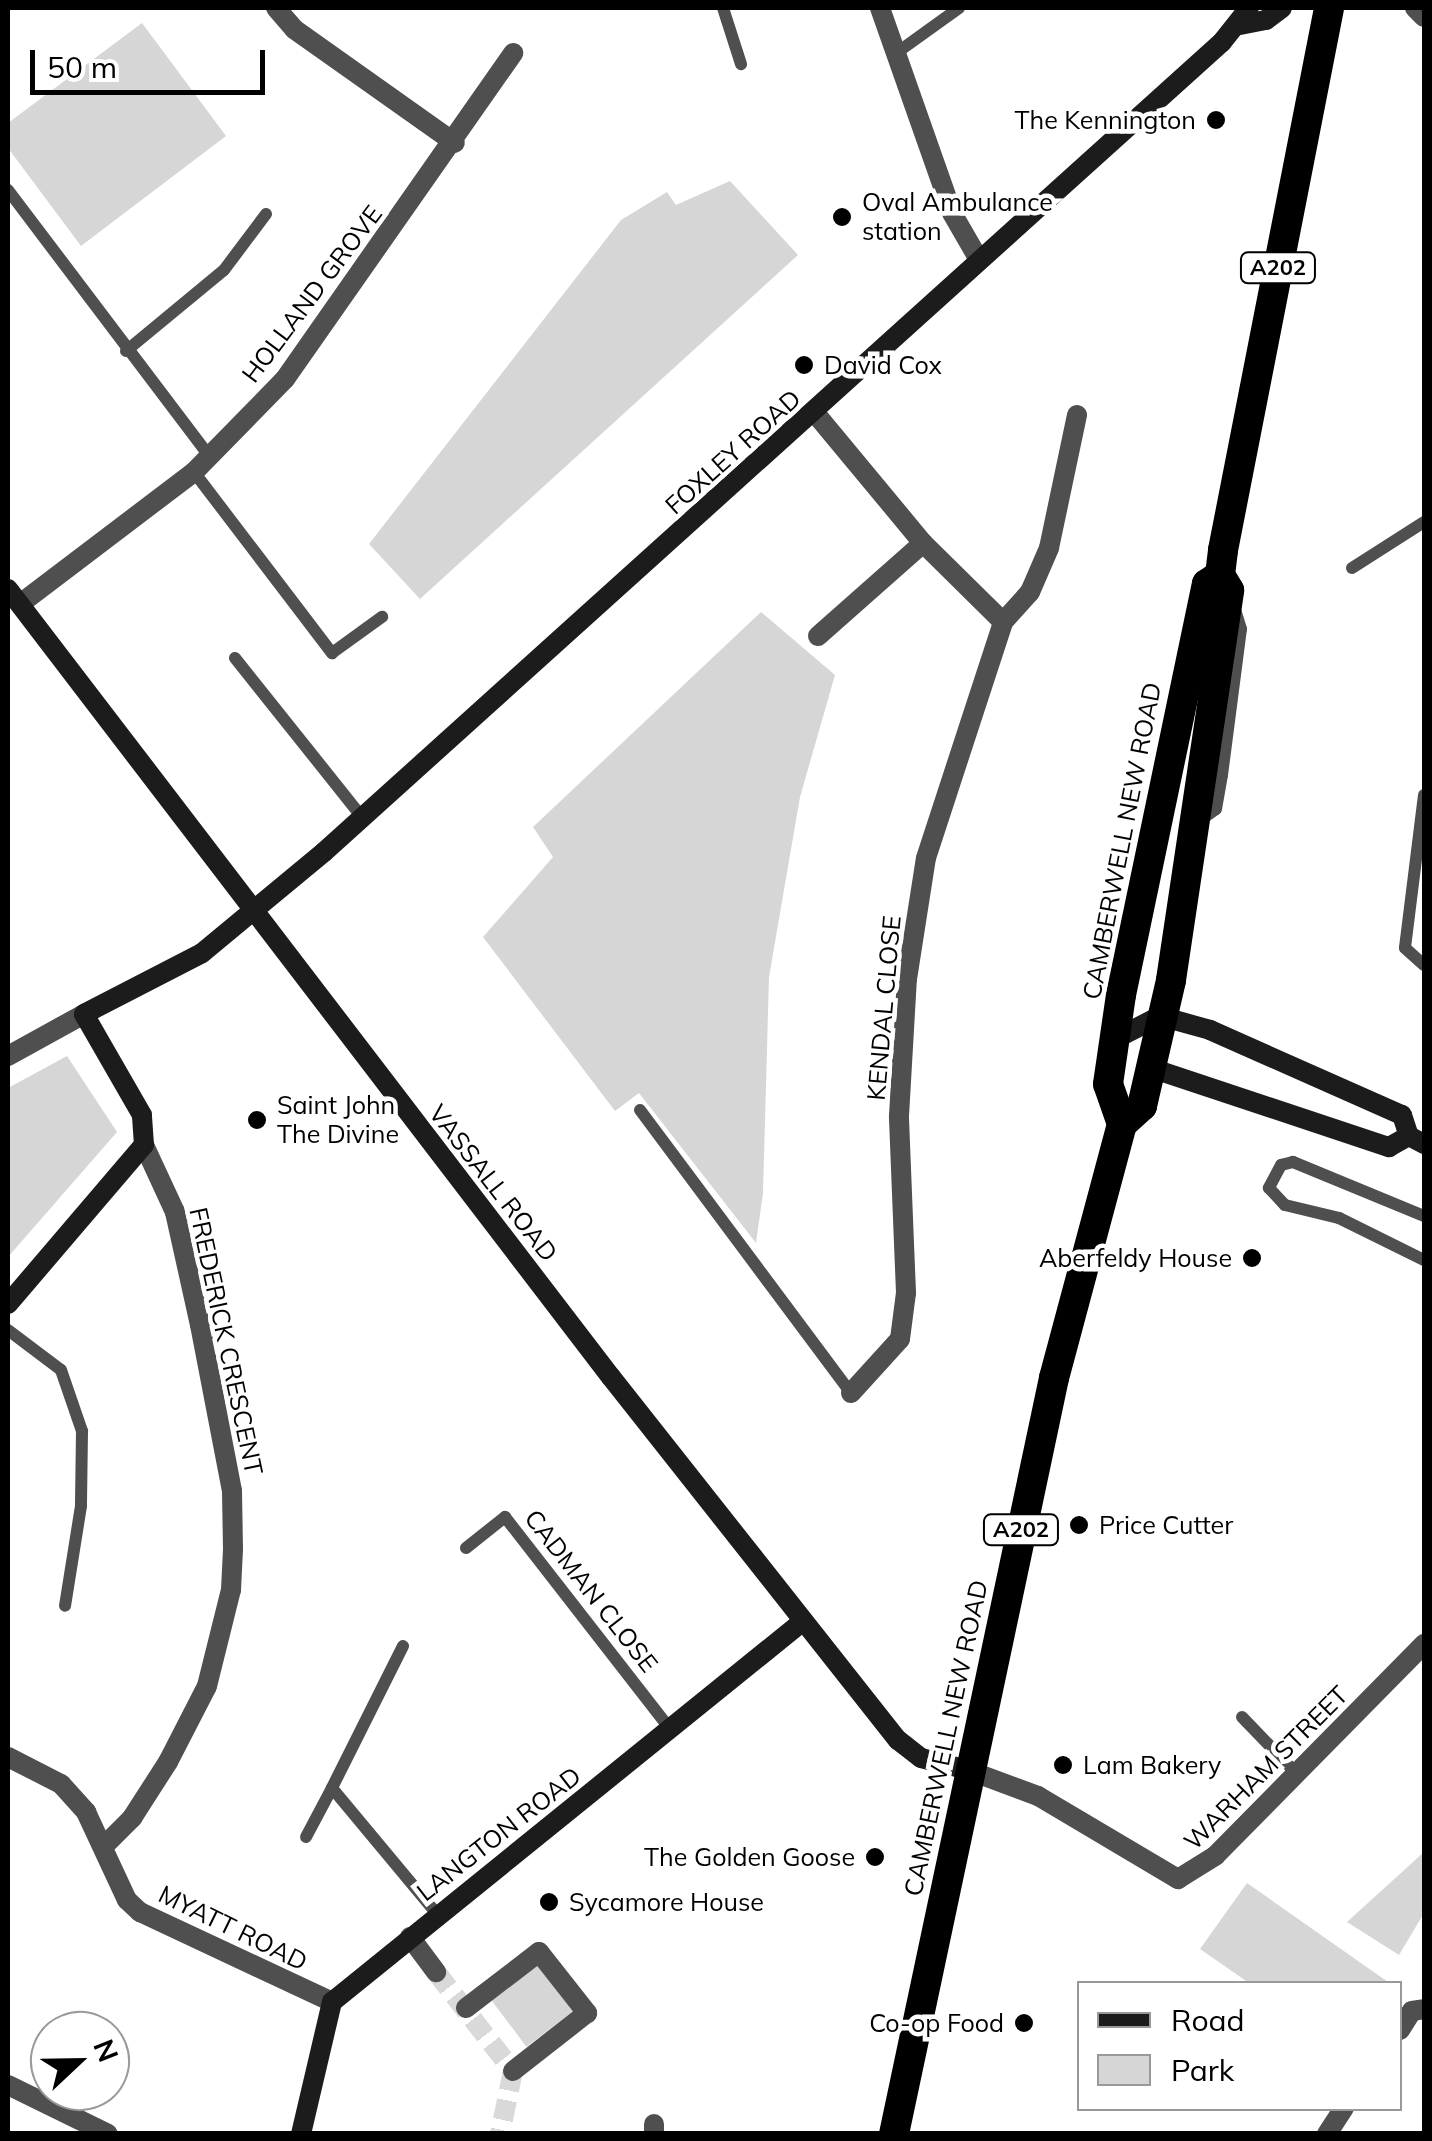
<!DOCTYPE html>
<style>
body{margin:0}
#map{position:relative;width:1432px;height:2141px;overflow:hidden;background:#fff;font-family:Mulish,sans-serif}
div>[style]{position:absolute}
.green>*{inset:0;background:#d6d6d6;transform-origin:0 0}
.street-tunnel>*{height:20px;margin-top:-10px;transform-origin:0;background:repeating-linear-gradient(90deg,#d9d9d9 0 20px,transparent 0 30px)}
.lane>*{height:12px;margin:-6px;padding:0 6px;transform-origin:6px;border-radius:6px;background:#4f4f4f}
.street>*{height:20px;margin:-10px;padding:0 10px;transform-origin:10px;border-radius:10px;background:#4f4f4f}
.secondary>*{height:20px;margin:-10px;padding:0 10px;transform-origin:10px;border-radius:10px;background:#1c1c1c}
.highway>*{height:30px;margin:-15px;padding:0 15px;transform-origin:15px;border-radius:15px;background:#000}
.dots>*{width:28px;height:28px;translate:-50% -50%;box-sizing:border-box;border:5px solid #fff;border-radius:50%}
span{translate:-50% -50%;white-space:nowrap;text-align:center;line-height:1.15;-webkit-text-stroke:9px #fff;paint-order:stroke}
.shield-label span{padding:2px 8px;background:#fff;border:2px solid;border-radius:8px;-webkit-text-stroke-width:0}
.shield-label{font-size:22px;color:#000;font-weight:700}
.poi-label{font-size:25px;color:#000}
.right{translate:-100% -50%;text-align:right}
.left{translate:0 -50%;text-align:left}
.street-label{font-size:25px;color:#000}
.frame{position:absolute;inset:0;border:10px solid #000;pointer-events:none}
.legend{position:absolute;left:1077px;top:1981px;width:325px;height:130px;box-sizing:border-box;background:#fff;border:2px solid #999;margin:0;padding:12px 18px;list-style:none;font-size:30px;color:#000}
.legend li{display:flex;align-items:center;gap:20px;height:50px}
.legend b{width:50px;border:2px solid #999}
.north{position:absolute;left:30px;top:2011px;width:100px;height:100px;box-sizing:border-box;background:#fff;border:2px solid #999;border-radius:50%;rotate:68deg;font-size:28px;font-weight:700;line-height:40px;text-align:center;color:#000}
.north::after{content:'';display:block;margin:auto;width:35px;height:45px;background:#000;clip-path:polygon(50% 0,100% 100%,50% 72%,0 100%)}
.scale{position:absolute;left:30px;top:50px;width:235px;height:45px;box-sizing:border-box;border:5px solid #000;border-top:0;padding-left:12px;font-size:30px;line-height:35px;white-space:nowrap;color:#000;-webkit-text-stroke:8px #fff;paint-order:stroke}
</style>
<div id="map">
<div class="green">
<i style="clip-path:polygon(142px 23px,226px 136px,81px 246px,8px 148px,8px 123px)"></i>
<i style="clip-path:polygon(730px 181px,798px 255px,420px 599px,369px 544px,621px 220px,667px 192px,676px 205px)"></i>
<i style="clip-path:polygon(761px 612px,835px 675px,800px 797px,769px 977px,763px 1193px,756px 1243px,639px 1093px,615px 1111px,483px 937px,553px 857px,533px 827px)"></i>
<i style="clip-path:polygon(67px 1056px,117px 1132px,8px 1257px,8px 1088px)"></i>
<i style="clip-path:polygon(1424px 1852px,1424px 1913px,1399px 1955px,1347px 1922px)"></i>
<i style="clip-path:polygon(1247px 1883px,1388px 1982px,1387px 1983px,1249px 1983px,1200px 1949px)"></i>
<i style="left:538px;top:1964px;width:59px;height:59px;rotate:53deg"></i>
</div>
<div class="street-tunnel">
<i style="left:436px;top:1972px;width:125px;rotate:52.1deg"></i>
<i style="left:513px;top:2071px;width:64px;rotate:101.7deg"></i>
</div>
<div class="lane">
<i style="left:723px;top:8px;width:59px;rotate:72.2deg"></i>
<i style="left:895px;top:54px;width:79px;rotate:-35.7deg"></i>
<i style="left:8px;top:190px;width:335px;rotate:52.9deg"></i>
<i style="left:126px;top:351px;width:127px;rotate:-39.6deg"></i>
<i style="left:224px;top:270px;width:70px;rotate:-53.1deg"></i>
<i style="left:194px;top:472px;width:228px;rotate:52.7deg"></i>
<i style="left:332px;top:653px;width:62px;rotate:-35.8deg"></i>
<i style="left:1352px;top:568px;width:85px;rotate:-32.6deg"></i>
<i style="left:235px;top:658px;width:203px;rotate:51.4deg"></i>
<i style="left:1424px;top:795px;width:154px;rotate:97.1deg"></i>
<i style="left:1405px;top:948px;width:25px;rotate:42deg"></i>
<i style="left:1198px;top:822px;width:22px;rotate:-36deg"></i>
<i style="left:1216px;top:809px;width:35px;rotate:-80deg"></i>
<i style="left:1222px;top:775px;width:147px;rotate:-82.6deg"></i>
<i style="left:1241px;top:629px;width:21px;rotate:-107deg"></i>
<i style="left:640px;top:1110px;width:353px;rotate:53.3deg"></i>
<i style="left:1424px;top:1216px;width:142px;rotate:-157.6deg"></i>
<i style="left:1293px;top:1162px;width:12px;rotate:166deg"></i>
<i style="left:1281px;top:1165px;width:26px;rotate:118deg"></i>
<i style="left:1269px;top:1188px;width:23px;rotate:47deg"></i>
<i style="left:1285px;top:1205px;width:56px;rotate:13.5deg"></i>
<i style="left:1339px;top:1218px;width:95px;rotate:26.3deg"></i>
<i style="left:8px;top:1330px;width:66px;rotate:37deg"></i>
<i style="left:61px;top:1370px;width:65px;rotate:71deg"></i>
<i style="left:82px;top:1431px;width:75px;rotate:90.8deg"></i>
<i style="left:81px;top:1506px;width:101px;rotate:99.1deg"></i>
<i style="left:466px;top:1548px;width:50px;rotate:-38.5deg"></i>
<i style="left:505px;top:1517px;width:270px;rotate:52.1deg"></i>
<i style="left:403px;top:1646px;width:159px;rotate:116.6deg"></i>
<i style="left:332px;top:1788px;width:164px;rotate:50.2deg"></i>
<i style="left:1242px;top:1717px;width:79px;rotate:46deg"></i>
<i style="left:306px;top:1837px;width:55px;rotate:-62deg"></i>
</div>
<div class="street">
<i style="left:276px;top:8px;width:28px;rotate:49deg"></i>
<i style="left:294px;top:29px;width:197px;rotate:35.3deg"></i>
<i style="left:880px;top:8px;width:217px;rotate:70.6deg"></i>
<i style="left:952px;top:213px;width:52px;rotate:60deg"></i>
<i style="left:1415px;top:8px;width:13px;rotate:45deg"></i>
<i style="left:815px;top:413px;width:169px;rotate:50.3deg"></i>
<i style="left:923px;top:543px;width:112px;rotate:44.6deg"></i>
<i style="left:20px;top:604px;width:218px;rotate:-37.2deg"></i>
<i style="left:194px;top:472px;width:130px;rotate:-45.6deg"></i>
<i style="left:285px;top:379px;width:398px;rotate:-55deg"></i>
<i style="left:818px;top:636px;width:140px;rotate:-41.5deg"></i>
<i style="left:8px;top:1056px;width:87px;rotate:-28.9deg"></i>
<i style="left:851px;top:1393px;width:73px;rotate:-47.8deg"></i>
<i style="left:900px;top:1339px;width:46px;rotate:-82.6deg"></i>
<i style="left:906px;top:1293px;width:177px;rotate:-92.3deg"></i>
<i style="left:899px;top:1116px;width:137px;rotate:-86.7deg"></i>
<i style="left:907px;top:979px;width:122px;rotate:-81.1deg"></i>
<i style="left:926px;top:858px;width:248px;rotate:-71.9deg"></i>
<i style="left:1003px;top:622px;width:40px;rotate:-48deg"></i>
<i style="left:1030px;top:592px;width:48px;rotate:-66.6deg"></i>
<i style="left:1049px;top:548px;width:136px;rotate:-78.1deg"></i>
<i style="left:8px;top:1757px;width:59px;rotate:27deg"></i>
<i style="left:61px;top:1784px;width:38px;rotate:48deg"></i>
<i style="left:86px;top:1812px;width:97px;rotate:65deg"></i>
<i style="left:127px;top:1900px;width:18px;rotate:43deg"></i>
<i style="left:140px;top:1912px;width:212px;rotate:25.1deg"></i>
<i style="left:968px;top:1770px;width:75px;rotate:20.4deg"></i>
<i style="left:1038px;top:1796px;width:163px;rotate:30.7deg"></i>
<i style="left:1178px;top:1879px;width:44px;rotate:-31.9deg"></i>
<i style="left:1215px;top:1856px;width:298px;rotate:-45.4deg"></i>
<i style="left:104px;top:1846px;width:40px;rotate:-45deg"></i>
<i style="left:132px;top:1818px;width:67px;rotate:-57.3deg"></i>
<i style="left:168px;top:1762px;width:85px;rotate:-62.8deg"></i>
<i style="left:207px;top:1686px;width:99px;rotate:-76deg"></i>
<i style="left:231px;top:1590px;width:41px;rotate:-87.2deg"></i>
<i style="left:233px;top:1549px;width:58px;rotate:-91deg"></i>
<i style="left:232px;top:1491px;width:169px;rotate:-100.9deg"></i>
<i style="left:200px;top:1325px;width:116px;rotate:-102.5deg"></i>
<i style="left:175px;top:1212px;width:74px;rotate:-114.8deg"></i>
<i style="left:410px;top:1937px;width:44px;rotate:53.4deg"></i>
<i style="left:466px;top:2008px;width:92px;rotate:-37.5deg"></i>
<i style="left:539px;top:1952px;width:78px;rotate:51.8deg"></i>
<i style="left:587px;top:2013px;width:94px;rotate:141.9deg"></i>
<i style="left:1400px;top:2030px;width:22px;rotate:-58deg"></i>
<i style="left:1412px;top:2011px;width:12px;rotate:-9deg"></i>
<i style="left:8px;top:2085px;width:111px;rotate:26.1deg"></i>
<i style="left:654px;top:2124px;width:10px;rotate:90deg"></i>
<i style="left:1327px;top:2134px;width:31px;rotate:-57deg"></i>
</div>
<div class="secondary">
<i style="left:1240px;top:25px;width:26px;rotate:-11deg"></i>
<i style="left:1266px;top:20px;width:20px;rotate:-37deg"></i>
<i style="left:8px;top:589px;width:992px;rotate:52.58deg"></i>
<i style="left:611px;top:1377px;width:463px;rotate:51.7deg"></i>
<i style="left:898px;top:1740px;width:29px;rotate:38deg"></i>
<i style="left:921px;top:1758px;width:49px;rotate:14.3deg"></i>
<i style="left:1115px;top:1039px;width:51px;rotate:-27.1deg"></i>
<i style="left:1160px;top:1016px;width:52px;rotate:15.6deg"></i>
<i style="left:1210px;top:1030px;width:210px;rotate:23.9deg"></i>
<i style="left:1402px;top:1115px;width:22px;rotate:72deg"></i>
<i style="left:1409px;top:1136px;width:17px;rotate:28deg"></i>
<i style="left:1151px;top:1068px;width:251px;rotate:18.4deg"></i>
<i style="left:1389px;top:1147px;width:23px;rotate:-29deg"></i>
<i style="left:8px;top:1304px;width:209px;rotate:-49.5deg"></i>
<i style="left:144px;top:1145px;width:30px;rotate:-94deg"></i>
<i style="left:142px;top:1115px;width:116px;rotate:-119.9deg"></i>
<i style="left:84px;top:1014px;width:133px;rotate:-27.3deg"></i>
<i style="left:202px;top:953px;width:158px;rotate:-39.6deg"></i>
<i style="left:324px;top:852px;width:1209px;rotate:-42.05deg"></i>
<i style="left:1222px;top:42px;width:43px;rotate:-51.5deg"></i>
<i style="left:301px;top:2134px;width:136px;rotate:-76.8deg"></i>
<i style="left:332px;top:2002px;width:604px;rotate:-38.96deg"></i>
</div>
<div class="highway">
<i style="left:1122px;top:1124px;width:42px;rotate:-109.3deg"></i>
<i style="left:1108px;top:1084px;width:90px;rotate:-81.7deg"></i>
<i style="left:1121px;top:995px;width:420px;rotate:-78.2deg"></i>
<i style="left:1207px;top:584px;width:16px;rotate:-35deg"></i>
<i style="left:894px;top:2134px;width:773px;rotate:-78.05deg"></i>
<i style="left:1054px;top:1378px;width:263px;rotate:-75deg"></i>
<i style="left:1122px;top:1124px;width:27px;rotate:-42deg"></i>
<i style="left:1142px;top:1106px;width:129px;rotate:-77deg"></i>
<i style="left:1171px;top:980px;width:394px;rotate:-81.5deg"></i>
<i style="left:1229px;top:590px;width:17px;rotate:-121deg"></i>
<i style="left:1220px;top:575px;width:25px;rotate:-83deg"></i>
<i style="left:1223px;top:550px;width:552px;rotate:-78.93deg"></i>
</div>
<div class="dots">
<i style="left:1216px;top:120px;background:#000"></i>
<i style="left:842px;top:217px;background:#000"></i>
<i style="left:804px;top:365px;background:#000"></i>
<i style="left:257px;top:1120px;background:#000"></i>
<i style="left:1252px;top:1258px;background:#000"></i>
<i style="left:1079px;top:1525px;background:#000"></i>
<i style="left:1063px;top:1765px;background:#000"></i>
<i style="left:875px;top:1857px;background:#000"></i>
<i style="left:549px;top:1902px;background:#000"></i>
<i style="left:1024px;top:2023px;background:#000"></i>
</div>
<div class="shield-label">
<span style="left:1278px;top:268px">A202</span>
<span style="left:1021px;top:1530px">A202</span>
</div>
<div class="poi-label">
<span class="right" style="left:1196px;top:120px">The Kennington</span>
<span class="left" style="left:862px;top:217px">Oval Ambulance<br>station</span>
<span class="left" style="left:824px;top:365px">David Cox</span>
<span class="left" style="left:277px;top:1120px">Saint John<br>The Divine</span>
<span class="right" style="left:1232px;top:1258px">Aberfeldy House</span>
<span class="left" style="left:1099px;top:1525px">Price Cutter</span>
<span class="left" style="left:1083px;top:1765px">Lam Bakery</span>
<span class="right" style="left:855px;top:1857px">The Golden Goose</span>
<span class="left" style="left:569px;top:1902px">Sycamore House</span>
<span class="right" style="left:1004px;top:2023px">Co-op Food</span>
</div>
<div class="street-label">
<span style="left:312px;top:294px;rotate:-53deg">HOLLAND GROVE</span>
<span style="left:733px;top:452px;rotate:-42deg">FOXLEY ROAD</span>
<span style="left:1122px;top:841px;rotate:-79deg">CAMBERWELL NEW ROAD</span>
<span style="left:884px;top:1008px;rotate:-85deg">KENDAL CLOSE</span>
<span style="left:493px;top:1183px;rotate:52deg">VASSALL ROAD</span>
<span style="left:226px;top:1341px;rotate:78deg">FREDERICK CRESCENT</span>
<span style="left:591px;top:1591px;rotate:52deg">CADMAN CLOSE</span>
<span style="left:946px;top:1738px;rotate:-78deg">CAMBERWELL NEW ROAD</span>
<span style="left:1266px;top:1768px;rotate:-45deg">WARHAM STREET</span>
<span style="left:499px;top:1834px;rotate:-38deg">LANGTON ROAD</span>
<span style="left:233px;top:1928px;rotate:26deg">MYATT ROAD</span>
</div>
<div class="frame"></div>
<ul class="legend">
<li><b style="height:12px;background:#1c1c1c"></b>Road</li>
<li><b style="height:28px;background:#d6d6d6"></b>Park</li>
</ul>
<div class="north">N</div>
<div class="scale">50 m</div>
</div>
